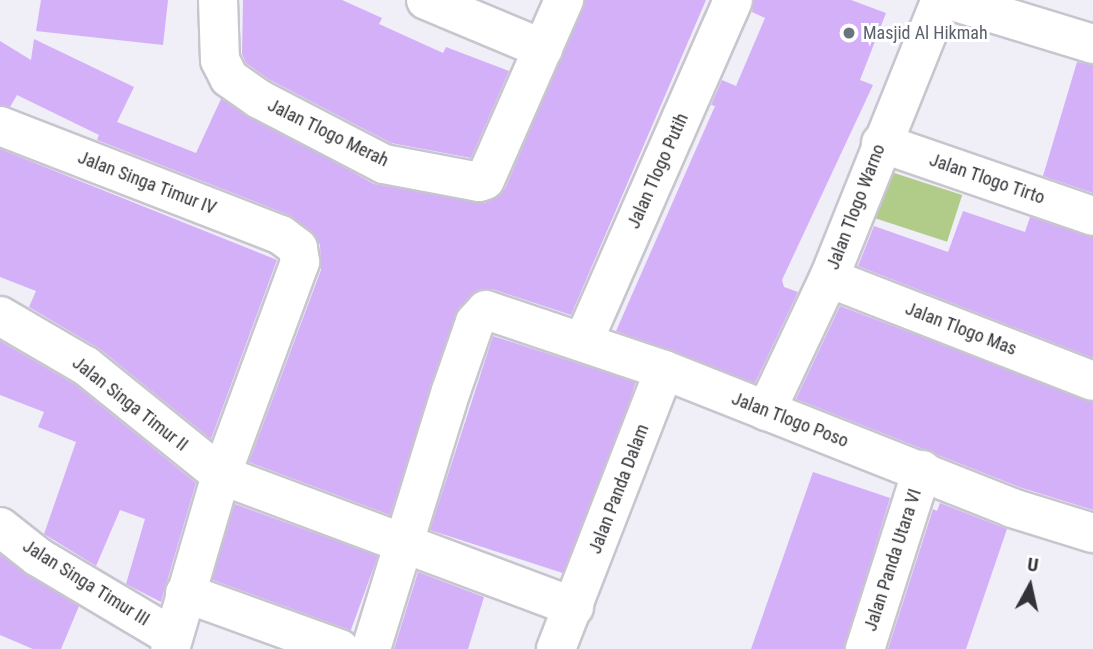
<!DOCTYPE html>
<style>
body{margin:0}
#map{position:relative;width:1093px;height:649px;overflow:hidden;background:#f0eef7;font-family:"Roboto Condensed",sans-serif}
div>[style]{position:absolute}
.green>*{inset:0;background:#b1cc88;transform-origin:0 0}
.building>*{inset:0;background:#d3b0f8;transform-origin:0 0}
.roads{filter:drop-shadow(2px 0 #c7c5ce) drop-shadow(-2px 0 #c7c5ce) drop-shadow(0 2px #c7c5ce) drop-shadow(0 -2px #c7c5ce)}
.minor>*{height:38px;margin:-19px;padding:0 19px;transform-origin:19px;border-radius:19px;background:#fff}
.dots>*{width:19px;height:19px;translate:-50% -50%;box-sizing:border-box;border:4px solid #fff;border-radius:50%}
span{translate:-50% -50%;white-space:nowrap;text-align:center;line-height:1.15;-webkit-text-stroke:6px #fff;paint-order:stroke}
.worship-label{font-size:18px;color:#5b616d}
.left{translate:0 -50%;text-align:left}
.street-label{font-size:18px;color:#333236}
.north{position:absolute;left:995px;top:551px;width:70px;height:70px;-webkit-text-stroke:5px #fff;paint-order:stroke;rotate:8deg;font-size:19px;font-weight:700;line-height:28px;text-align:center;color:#333236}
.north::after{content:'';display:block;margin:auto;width:24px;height:32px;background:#333236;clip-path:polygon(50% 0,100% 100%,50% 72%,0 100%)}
</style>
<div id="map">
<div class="green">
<i style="left:888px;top:171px;width:78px;height:49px;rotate:18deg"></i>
</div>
<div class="building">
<i style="clip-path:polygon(41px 0,168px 0,163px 45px,36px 31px)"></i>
<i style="clip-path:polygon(243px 0,342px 0,382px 18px,379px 24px,443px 53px,446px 47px,509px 71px,471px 158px,391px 143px,270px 80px,246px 63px,242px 54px)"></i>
<i style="clip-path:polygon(585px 0,706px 0,571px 315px,492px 289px,480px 289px,459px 307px,390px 515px,249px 462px,321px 270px,320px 245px,311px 231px,289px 215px,97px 140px,99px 135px,17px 95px,10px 107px,0 105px,0 41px,31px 60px,34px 39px,134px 87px,117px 122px,196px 153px,221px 99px,374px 184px,485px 203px,505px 189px)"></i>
<i style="clip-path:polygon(754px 0,851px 0,886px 13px,860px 80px,873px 85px,782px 280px,784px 287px,798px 292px,755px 383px,616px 331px,715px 106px,711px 105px,722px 80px,736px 86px,765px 18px,752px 12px)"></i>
<i style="clip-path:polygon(1077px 62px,1093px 65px,1093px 193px,1043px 176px)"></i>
<i style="clip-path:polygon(0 149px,277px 260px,211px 439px,100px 349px,29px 307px,36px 291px,0 277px)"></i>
<i style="clip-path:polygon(963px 211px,1025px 232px,1030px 217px,1093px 237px,1093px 358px,858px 266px,874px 226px,948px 252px)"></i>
<i style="clip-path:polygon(840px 306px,1093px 402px,1093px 510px,1019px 487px,796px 399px)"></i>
<i style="left:493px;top:336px;width:150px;height:204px;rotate:18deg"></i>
<i style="clip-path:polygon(0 341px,74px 384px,196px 483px,161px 602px,126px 584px,145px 519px,120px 510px,96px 566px,44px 534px,76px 442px,38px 427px,44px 412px,0 395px)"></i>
<i style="clip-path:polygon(813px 472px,890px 498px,844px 649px,751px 649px)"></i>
<i style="clip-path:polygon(940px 503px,1007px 529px,966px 649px,888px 649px,933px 509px,937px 511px)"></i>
<i style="left:235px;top:504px;width:152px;height:79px;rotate:20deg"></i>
<i style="clip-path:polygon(0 555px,79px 606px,61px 649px,33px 649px,0 635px)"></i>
<i style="clip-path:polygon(418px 572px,484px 597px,468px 649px,394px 649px)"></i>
</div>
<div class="roads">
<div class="minor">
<i style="left:218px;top:0;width:60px;rotate:88.1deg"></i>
<i style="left:220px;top:60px;width:20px;rotate:63deg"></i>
<i style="left:229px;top:78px;width:37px;rotate:35deg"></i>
<i style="left:259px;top:99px;width:141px;rotate:27.5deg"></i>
<i style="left:384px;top:164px;width:97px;rotate:10.7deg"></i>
<i style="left:479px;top:182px;width:6px;rotate:-18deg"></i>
<i style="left:485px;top:180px;width:197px;rotate:-66.3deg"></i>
<i style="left:426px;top:0;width:127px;rotate:22.7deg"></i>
<i style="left:949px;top:0;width:151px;rotate:17deg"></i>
<i style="left:0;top:126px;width:301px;rotate:21.2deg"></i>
<i style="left:281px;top:235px;width:21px;rotate:37deg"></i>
<i style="left:298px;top:248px;width:14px;rotate:82deg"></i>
<i style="left:300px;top:262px;width:227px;rotate:110.3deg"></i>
<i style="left:221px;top:475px;width:181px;rotate:106.3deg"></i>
<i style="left:881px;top:143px;width:224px;rotate:19deg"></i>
<i style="left:829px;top:278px;width:283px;rotate:21.3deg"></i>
<i style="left:0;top:316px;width:99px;rotate:30.2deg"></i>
<i style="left:86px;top:366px;width:174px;rotate:38.9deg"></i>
<i style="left:221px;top:475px;width:377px;rotate:20.5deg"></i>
<i style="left:583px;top:342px;width:373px;rotate:-66.3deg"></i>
<i style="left:766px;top:411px;width:147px;rotate:-64.7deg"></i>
<i style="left:829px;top:278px;width:300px;rotate:-68.1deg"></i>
<i style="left:0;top:527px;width:48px;rotate:38.3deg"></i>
<i style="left:38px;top:557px;width:157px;rotate:30.7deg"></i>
<i style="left:185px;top:593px;width:165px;rotate:19.9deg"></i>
<i style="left:371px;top:649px;width:270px;rotate:-72.8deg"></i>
<i style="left:451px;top:391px;width:73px;rotate:-70.8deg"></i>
<i style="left:475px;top:322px;width:16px;rotate:-47deg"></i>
<i style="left:486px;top:310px;width:188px;rotate:18.6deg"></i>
<i style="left:664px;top:370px;width:374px;rotate:21.6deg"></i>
<i style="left:1012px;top:508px;width:85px;rotate:17.2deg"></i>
<i style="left:556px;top:649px;width:299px;rotate:-68.8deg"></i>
<i style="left:865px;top:649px;width:188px;rotate:-72.3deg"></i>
</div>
</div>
<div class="dots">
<i style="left:849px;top:33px;background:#6b7280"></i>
</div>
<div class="worship-label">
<span class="left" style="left:863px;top:33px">Masjid Al Hikmah</span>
</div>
<div class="street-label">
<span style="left:328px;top:133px;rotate:26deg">Jalan Tlogo Merah</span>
<span style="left:658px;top:171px;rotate:-66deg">Jalan Tlogo Putih</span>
<span style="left:987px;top:179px;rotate:19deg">Jalan Tlogo Tirto</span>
<span style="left:147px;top:183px;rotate:21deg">Jalan Singa Timur IV</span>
<span style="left:856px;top:207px;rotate:-69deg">Jalan Tlogo Warno</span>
<span style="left:961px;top:329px;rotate:21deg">Jalan Tlogo Mas</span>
<span style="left:130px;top:404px;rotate:38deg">Jalan Singa Timur II</span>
<span style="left:790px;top:420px;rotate:21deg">Jalan Tlogo Poso</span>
<span style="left:619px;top:489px;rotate:-69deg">Jalan Panda Dalam</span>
<span style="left:893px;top:560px;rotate:-72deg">Jalan Panda Utara VI</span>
<span style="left:86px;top:583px;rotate:32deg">Jalan Singa Timur III</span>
</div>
<div class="north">U</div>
</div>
